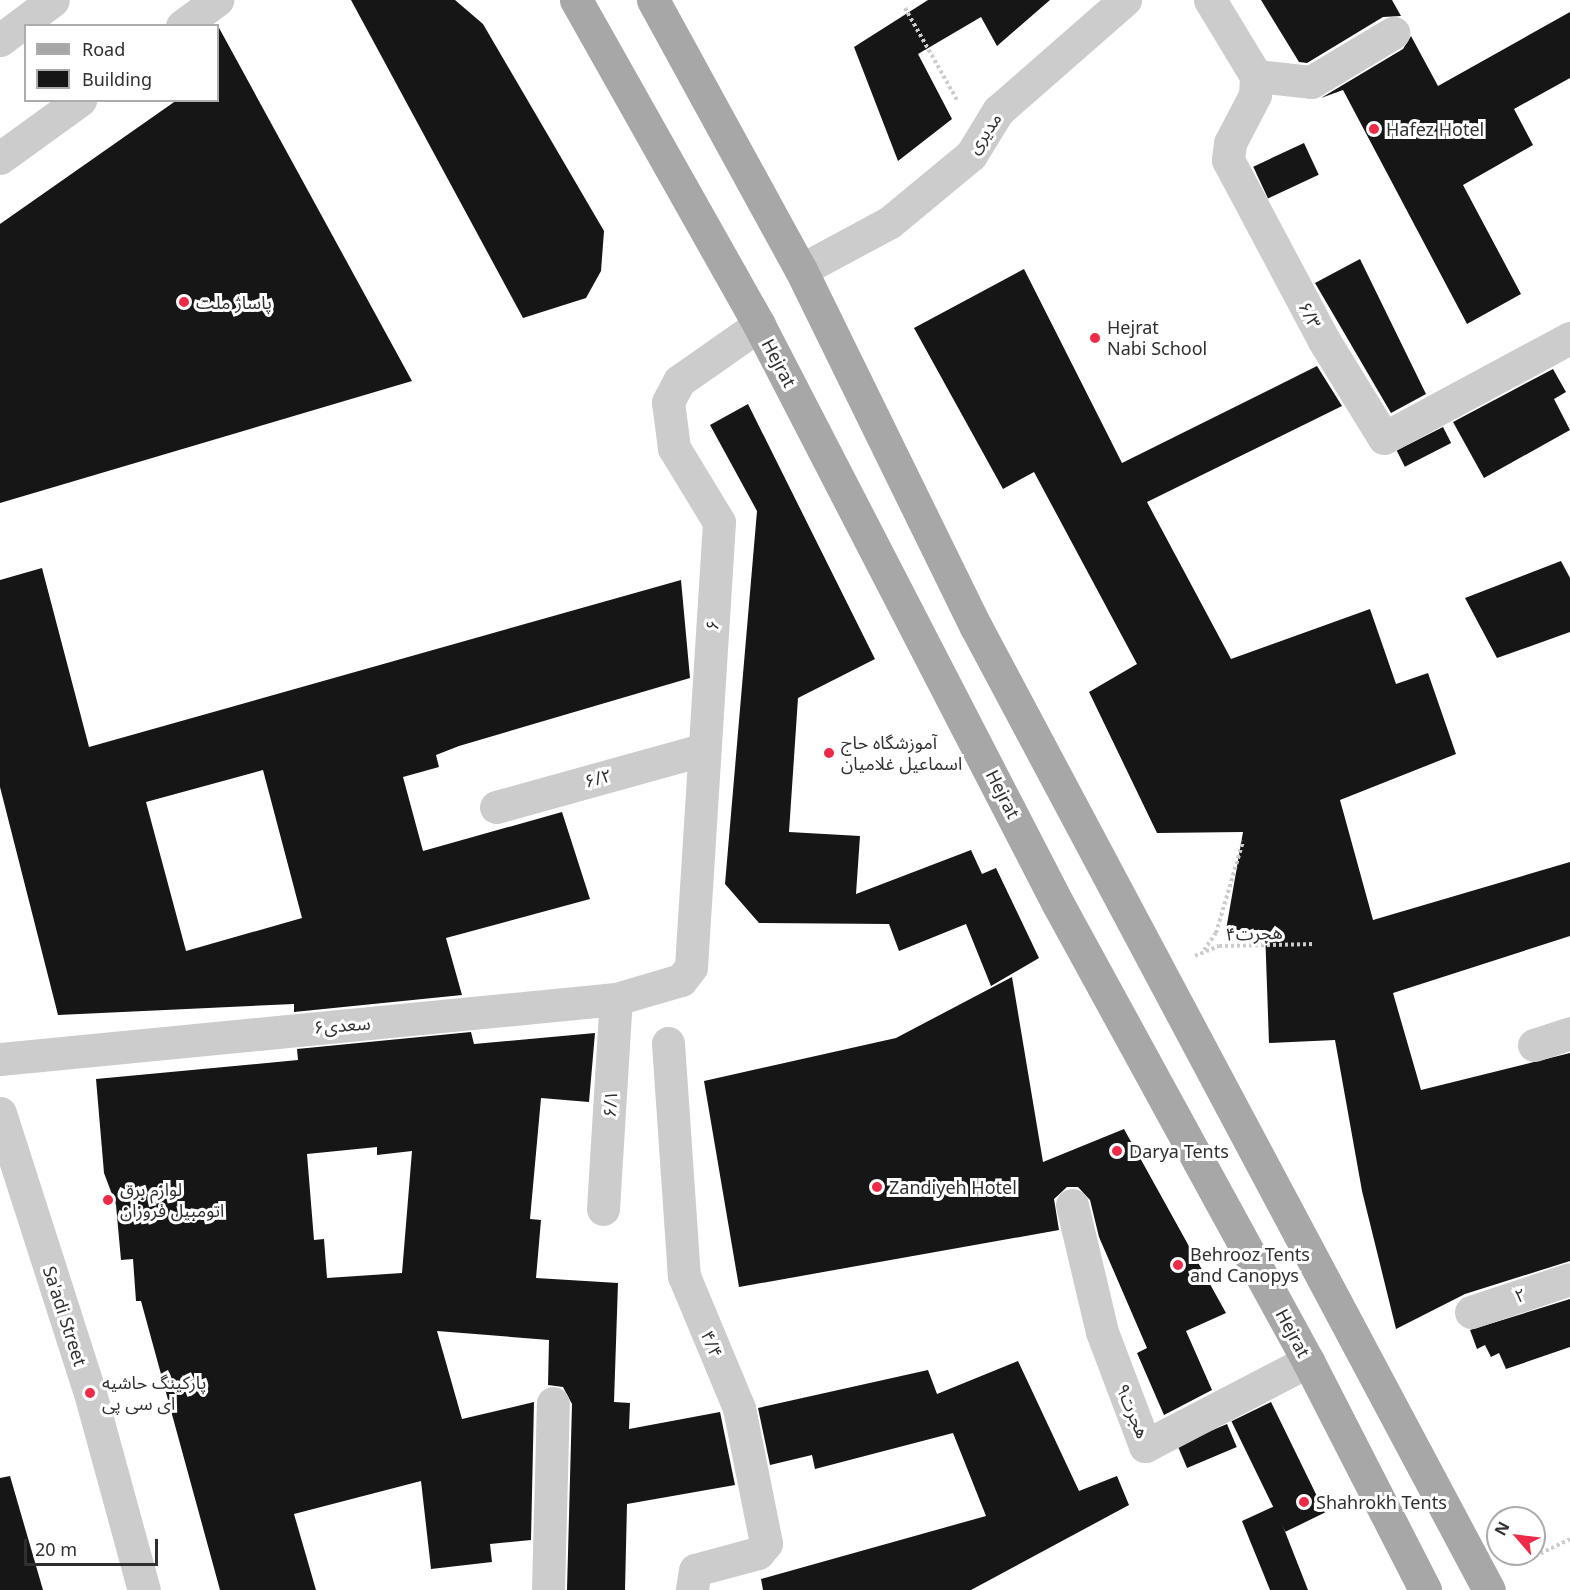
<!DOCTYPE html>
<meta charset="utf-8">
<style>
body{margin:0}
#map{position:relative;width:1570px;height:1590px;overflow:hidden;background:#fff;font-family:"Noto Sans","Noto Sans Arabic",sans-serif}
div>[style]{position:absolute}
.building>*{inset:0;background:#161616;transform-origin:0 0}
.path>*{height:4px;margin-top:-2px;transform-origin:0;background:repeating-linear-gradient(90deg,#ccc 0 3px,transparent 0 6px)}
.minor>*{height:33px;margin:-16.5px;padding:0 16.5px;transform-origin:16.5px;border-radius:16.5px;background:#ccc}
.major>*{height:33px;margin:-16.5px;padding:0 16.5px;transform-origin:16.5px;border-radius:16.5px;background:#a7a7a7}
.dots>*{width:16px;height:16px;translate:-50% -50%;box-sizing:border-box;border:3px solid #fff;border-radius:50%}
span{translate:-50% -50%;white-space:nowrap;text-align:center;line-height:1.15;-webkit-text-stroke:6px #fff;paint-order:stroke}
.poi-label{font-size:18px;color:#2f2f2f}
.left{translate:0 -50%;text-align:left}
.street-label{font-size:18px;color:#2f2f2f}
.legend{position:absolute;left:24px;top:24px;width:195px;height:78px;box-sizing:border-box;background:#fff;border:2px solid #acacac;margin:0;padding:8px 10px;list-style:none;font-size:18px;color:#2f2f2f}
.legend li{display:flex;align-items:center;gap:12px;height:30px}
.legend b{width:30px;border:2px solid #acacac}
.north{position:absolute;left:1486px;top:1506px;width:60px;height:60px;box-sizing:border-box;background:#fff;border:2px solid #acacac;border-radius:50%;rotate:298deg;font-size:16px;font-weight:700;line-height:24px;text-align:center;color:#2f2f2f}
.north::after{content:'';display:block;margin:auto;width:21px;height:27px;background:#ee2a47;clip-path:polygon(50% 0,100% 100%,50% 72%,0 100%)}
.scale{position:absolute;left:24px;top:1539px;width:134px;height:27px;box-sizing:border-box;border:3px solid #2f2f2f;border-top:0;padding-left:8px;font-size:18px;line-height:21px;white-space:nowrap;color:#2f2f2f;-webkit-text-stroke:4px #fff;paint-order:stroke}
</style>
<div id="map">
<div class="building">
<i style="clip-path:polygon(351px 0,455px 0,483px 24px,604px 231px,601px 271px,586px 298px,523px 318px)"></i>
<i style="clip-path:polygon(928px 0,1050px 0,997px 46px,981px 17px,918px 54px,952px 119px,898px 161px,854px 47px)"></i>
<i style="clip-path:polygon(1261px 0,1392px 0,1401px 16px,1383px 17px,1307px 63px,1299px 62px)"></i>
<i style="clip-path:polygon(1570px 12px,1570px 78px,1514px 109px,1533px 145px,1463px 185px,1521px 294px,1467px 324px,1343px 90px,1321px 98px,1403px 49px,1411px 36px,1438px 86px)"></i>
<i style="clip-path:polygon(218px 26px,412px 381px,0 503px,0 224px,177px 100px,218px 100px)"></i>
<i style="left:1304px;top:143px;width:35px;height:56px;rotate:65deg"></i>
<i style="clip-path:polygon(1360px 259px,1426px 394px,1391px 413px,1315px 283px)"></i>
<i style="clip-path:polygon(1024px 269px,1122px 463px,1317px 366px,1342px 406px,1147px 502px,1231px 659px,1370px 609px,1396px 684px,1428px 673px,1456px 754px,1340px 800px,1373px 920px,1570px 862px,1570px 936px,1393px 993px,1421px 1090px,1570px 1053px,1570px 1261px,1465px 1294px,1396px 1329px,1362px 1191px,1335px 1040px,1269px 1043px,1265px 930px,1226px 930px,1243px 832px,1157px 833px,1089px 692px,1137px 664px,1034px 472px,1003px 489px,914px 328px)"></i>
<i style="clip-path:polygon(1553px 369px,1566px 392px,1554px 399px,1570px 430px,1484px 478px,1453px 422px)"></i>
<i style="clip-path:polygon(748px 404px,875px 659px,798px 698px,789px 832px,860px 836px,856px 894px,971px 850px,982px 874px,996px 868px,1039px 958px,991px 986px,966px 924px,899px 951px,889px 924px,759px 923px,725px 884px,757px 511px,710px 425px)"></i>
<i style="left:1443px;top:427px;width:18px;height:52px;rotate:63deg"></i>
<i style="clip-path:polygon(1561px 561px,1570px 578px,1570px 632px,1497px 658px,1465px 598px)"></i>
<i style="clip-path:polygon(evenodd,42px 568px,89px 747px,681px 580px,690px 678px,459px 746px,436px 755px,439px 767px,403px 777px,423px 851px,562px 812px,590px 899px,446px 938px,462px 995px,294px 1012px,294px 1004px,58px 1015px,0 787px,0 580px,42px 568px,263px 770px,302px 918px,186px 951px,146px 802px,263px 770px)"></i>
<i style="clip-path:polygon(1012px 977px,1043px 1162px,1124px 1129px,1226px 1313px,1186px 1331px,1212px 1390px,1164px 1415px,1137px 1353px,1147px 1348px,1099px 1237px,1090px 1200px,1078px 1187px,1067px 1187px,1054px 1199px,1059px 1230px,739px 1287px,704px 1081px,896px 1038px)"></i>
<i style="clip-path:polygon(evenodd,471px 1032px,474px 1044px,595px 1033px,589px 1102px,541px 1098px,530px 1219px,541px 1220px,536px 1278px,618px 1283px,614px 1402px,630px 1403px,629px 1429px,720px 1412px,735px 1485px,627px 1504px,625px 1590px,567px 1590px,572px 1404px,563px 1387px,548px 1385px,549px 1340px,437px 1331px,462px 1419px,534px 1402px,531px 1540px,490px 1544px,492px 1562px,431px 1569px,421px 1481px,294px 1514px,316px 1590px,220px 1590px,141px 1301px,136px 1301px,133px 1259px,121px 1260px,116px 1205px,104px 1173px,96px 1079px,298px 1060px,297px 1049px,471px 1032px,377px 1147px,377px 1155px,412px 1151px,402px 1273px,327px 1278px,324px 1239px,314px 1240px,307px 1154px,377px 1147px)"></i>
<i style="clip-path:polygon(1570px 1299px,1570px 1347px,1506px 1369px,1499px 1353px,1491px 1357px,1485px 1345px,1477px 1349px,1470px 1330px)"></i>
<i style="clip-path:polygon(1018px 1361px,1079px 1491px,1117px 1476px,1129px 1505px,971px 1590px,763px 1590px,761px 1579px,986px 1516px,953px 1433px,815px 1469px,812px 1455px,770px 1465px,758px 1408px,928px 1370px,937px 1394px)"></i>
<i style="left:1271px;top:1402px;width:123px;height:44px;rotate:64deg"></i>
<i style="left:1227px;top:1424px;width:25px;height:54px;rotate:67deg"></i>
<i style="clip-path:polygon(10px 1476px,43px 1590px,0 1590px,0 1478px)"></i>
<i style="clip-path:polygon(1275px 1506px,1308px 1590px,1270px 1590px,1242px 1521px)"></i>
</div>
<div class="path">
<i style="left:905px;top:8px;width:106px;rotate:60.5deg"></i>
<i style="left:1204px;top:950px;width:21px;rotate:-55deg"></i>
<i style="left:1216px;top:933px;width:96px;rotate:-73.6deg"></i>
<i style="left:1195px;top:956px;width:26px;rotate:-23deg"></i>
<i style="left:1219px;top:946px;width:96px;rotate:-1.2deg"></i>
<i style="left:1519px;top:1564px;width:57px;rotate:-26.1deg"></i>
</div>
<div class="minor">
<i style="left:1210px;top:0;width:89px;rotate:58.8deg"></i>
<i style="left:1256px;top:76px;width:19px;rotate:93deg"></i>
<i style="left:1255px;top:95px;width:54px;rotate:117.5deg"></i>
<i style="left:1230px;top:143px;width:17px;rotate:97deg"></i>
<i style="left:1228px;top:160px;width:203px;rotate:62deg"></i>
<i style="left:1323px;top:339px;width:116px;rotate:58.4deg"></i>
<i style="left:1384px;top:438px;width:211px;rotate:-28.3deg"></i>
<i style="left:182px;top:26px;width:44px;rotate:-36.6deg"></i>
<i style="left:0;top:40px;width:66px;rotate:-37deg"></i>
<i style="left:1256px;top:76px;width:55px;rotate:6.2deg"></i>
<i style="left:1311px;top:82px;width:96px;rotate:-30.9deg"></i>
<i style="left:0;top:158px;width:99px;rotate:-35.9deg"></i>
<i style="left:801px;top:270px;width:101px;rotate:-28.3deg"></i>
<i style="left:890px;top:222px;width:105px;rotate:-39.6deg"></i>
<i style="left:971px;top:155px;width:52px;rotate:-58.5deg"></i>
<i style="left:998px;top:111px;width:169px;rotate:-41.2deg"></i>
<i style="left:496px;top:807px;width:213px;rotate:-15.5deg"></i>
<i style="left:668px;top:1043px;width:234px;rotate:86.1deg"></i>
<i style="left:684px;top:1276px;width:143px;rotate:67.4deg"></i>
<i style="left:739px;top:1408px;width:138px;rotate:78.7deg"></i>
<i style="left:766px;top:1543px;width:13px;rotate:129deg"></i>
<i style="left:758px;top:1553px;width:65px;rotate:164.9deg"></i>
<i style="left:695px;top:1570px;width:20px;rotate:99deg"></i>
<i style="left:1534px;top:1045px;width:38px;rotate:-18deg"></i>
<i style="left:0;top:1059px;width:619px;rotate:-5.56deg"></i>
<i style="left:616px;top:999px;width:68px;rotate:-16.3deg"></i>
<i style="left:681px;top:980px;width:16px;rotate:-52deg"></i>
<i style="left:691px;top:967px;width:446px;rotate:-86.4deg"></i>
<i style="left:719px;top:522px;width:87px;rotate:-121.3deg"></i>
<i style="left:674px;top:448px;width:46px;rotate:-97.4deg"></i>
<i style="left:668px;top:402px;width:24px;rotate:-62deg"></i>
<i style="left:679px;top:381px;width:98px;rotate:-35deg"></i>
<i style="left:0;top:1113px;width:294px;rotate:72.2deg"></i>
<i style="left:90px;top:1393px;width:204px;rotate:74.7deg"></i>
<i style="left:1072px;top:1205px;width:130px;rotate:76.7deg"></i>
<i style="left:1102px;top:1332px;width:122px;rotate:69.3deg"></i>
<i style="left:1145px;top:1446px;width:184px;rotate:-27.5deg"></i>
<i style="left:603px;top:1209px;width:210px;rotate:-86.5deg"></i>
<i style="left:1471px;top:1312px;width:104px;rotate:-18.4deg"></i>
<i style="left:548px;top:1590px;width:187px;rotate:-88.5deg"></i>
</div>
<div class="major">
<i style="left:576px;top:0;width:373px;rotate:60.6deg"></i>
<i style="left:759px;top:325px;width:652px;rotate:62.69deg"></i>
<i style="left:1058px;top:904px;width:521px;rotate:61.32deg"></i>
<i style="left:1308px;top:1361px;width:257px;rotate:62.9deg"></i>
<i style="left:653px;top:0;width:308px;rotate:61.3deg"></i>
<i style="left:801px;top:270px;width:398px;rotate:63.9deg"></i>
<i style="left:976px;top:627px;width:1091px;rotate:61.96deg"></i>
</div>
<div class="dots">
<i style="left:1374px;top:129px;background:#ee2a47"></i>
<i style="left:184px;top:302px;background:#ee2a47"></i>
<i style="left:1095px;top:338px;background:#ee2a47"></i>
<i style="left:829px;top:753px;background:#ee2a47"></i>
<i style="left:1117px;top:1151px;background:#ee2a47"></i>
<i style="left:877px;top:1187px;background:#ee2a47"></i>
<i style="left:108px;top:1200px;background:#ee2a47"></i>
<i style="left:1178px;top:1265px;background:#ee2a47"></i>
<i style="left:90px;top:1393px;background:#ee2a47"></i>
<i style="left:1304px;top:1502px;background:#ee2a47"></i>
</div>
<div class="poi-label">
<span class="left" style="left:1386px;top:129px">Hafez Hotel</span>
<span class="left" style="left:196px;top:302px">پاساژ ملت</span>
<span class="left" style="left:1107px;top:338px">Hejrat<br>Nabi School</span>
<span class="left" style="left:841px;top:753px">آموزشگاه حاج<br>اسماعیل غلامیان</span>
<span class="left" style="left:1129px;top:1151px">Darya Tents</span>
<span class="left" style="left:889px;top:1187px">Zandiyeh Hotel</span>
<span class="left" style="left:120px;top:1200px">لوازم برق<br>اتومبیل فروزان</span>
<span class="left" style="left:1190px;top:1265px">Behrooz Tents<br>and Canopys</span>
<span class="left" style="left:102px;top:1393px">پارکینگ حاشیه<br>ای سی پی</span>
<span class="left" style="left:1316px;top:1502px">Shahrokh Tents</span>
</div>
<div class="street-label">
<span style="left:984px;top:133px;rotate:-55deg">مدیری</span>
<span style="left:1310px;top:315px;rotate:62deg">۶/۳</span>
<span style="left:779px;top:363px;rotate:62deg">Hejrat</span>
<span style="left:712px;top:625px;rotate:-85deg">۶</span>
<span style="left:598px;top:778px;rotate:-15deg">۶/۲</span>
<span style="left:1003px;top:794px;rotate:63deg">Hejrat</span>
<span style="left:1254px;top:933px;rotate:-2deg">هجرت۴</span>
<span style="left:342px;top:1025px;rotate:-5deg">سعدی۶</span>
<span style="left:610px;top:1104px;rotate:-86deg">۶/۱</span>
<span style="left:1520px;top:1295px;rotate:-18deg">۲</span>
<span style="left:65px;top:1316px;rotate:72deg">Sa'adi Street</span>
<span style="left:1293px;top:1333px;rotate:62deg">Hejrat</span>
<span style="left:712px;top:1344px;rotate:67deg">۴/۴</span>
<span style="left:1133px;top:1411px;rotate:67deg">هجرت۹</span>
</div>
<ul class="legend">
<li><b style="height:8px;background:#a7a7a7"></b>Road</li>
<li><b style="height:16px;background:#161616"></b>Building</li>
</ul>
<div class="north">N</div>
<div class="scale">20 m</div>
</div>
